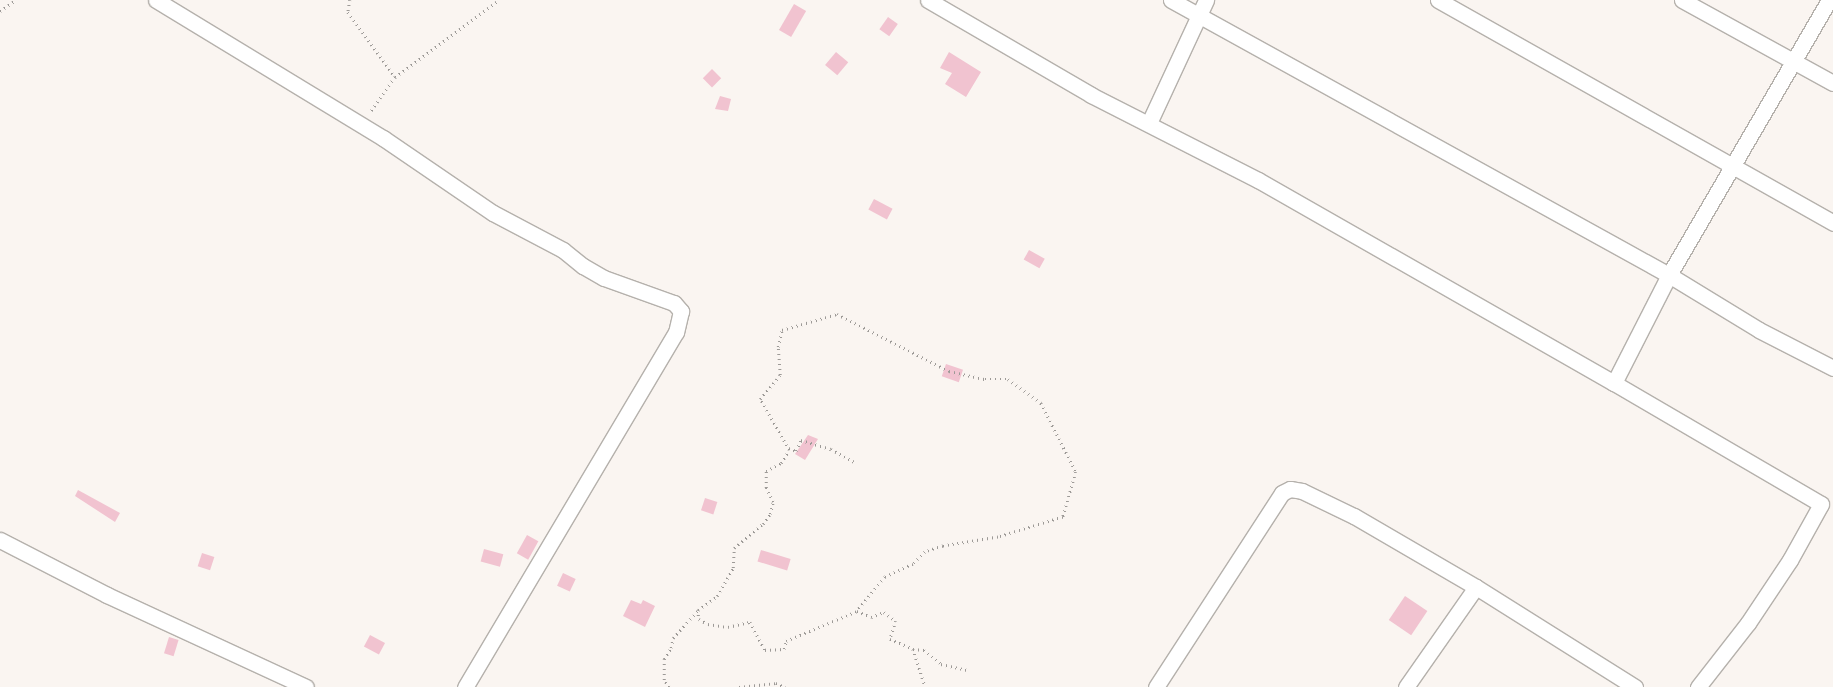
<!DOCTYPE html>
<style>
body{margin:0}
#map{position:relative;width:1833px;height:687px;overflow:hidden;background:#faf5f1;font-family:"PT Sans",sans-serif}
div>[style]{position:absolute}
.building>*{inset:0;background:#f1c3d0;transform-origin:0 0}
.path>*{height:2.5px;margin-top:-1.25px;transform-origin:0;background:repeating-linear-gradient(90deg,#9d9a97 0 1px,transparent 0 5px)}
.roads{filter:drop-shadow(1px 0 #b5b1ac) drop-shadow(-1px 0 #b5b1ac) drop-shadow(0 1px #b5b1ac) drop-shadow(0 -1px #b5b1ac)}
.minor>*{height:15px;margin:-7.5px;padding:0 7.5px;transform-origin:7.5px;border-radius:7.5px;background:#fff}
span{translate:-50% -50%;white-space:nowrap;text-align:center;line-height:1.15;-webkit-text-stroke:5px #fff;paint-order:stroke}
</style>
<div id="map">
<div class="building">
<i style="left:794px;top:4px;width:14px;height:30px;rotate:30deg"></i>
<i style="left:888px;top:17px;width:12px;height:15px;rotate:35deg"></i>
<i style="left:836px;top:52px;width:16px;height:17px;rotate:40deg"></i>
<i style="clip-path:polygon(949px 52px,981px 72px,966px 97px,945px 84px,952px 73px,940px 68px)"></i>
<i style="left:712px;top:69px;width:13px;height:13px;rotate:45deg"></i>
<i style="clip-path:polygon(720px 96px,731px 99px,728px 111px,715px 109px)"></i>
<i style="left:874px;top:199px;width:21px;height:12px;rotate:28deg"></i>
<i style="left:1029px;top:250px;width:18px;height:11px;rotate:29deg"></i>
<i style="left:946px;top:364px;width:18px;height:13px;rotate:19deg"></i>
<i style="clip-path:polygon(808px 435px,818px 439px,805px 460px,795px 454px)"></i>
<i style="clip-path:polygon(78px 490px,120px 513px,115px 522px,75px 496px)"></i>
<i style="left:705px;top:498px;width:13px;height:13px;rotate:18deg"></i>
<i style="left:527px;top:535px;width:13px;height:21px;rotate:29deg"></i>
<i style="left:484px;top:549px;width:20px;height:13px;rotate:15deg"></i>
<i style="left:761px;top:550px;width:31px;height:12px;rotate:17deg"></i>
<i style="left:202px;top:553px;width:13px;height:14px;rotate:18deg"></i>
<i style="left:563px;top:573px;width:14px;height:14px;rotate:25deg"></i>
<i style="left:1405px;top:596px;width:27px;height:29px;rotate:34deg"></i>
<i style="clip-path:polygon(631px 600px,641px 604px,643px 600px,655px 606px,645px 627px,623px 616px)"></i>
<i style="left:370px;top:635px;width:17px;height:13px;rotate:28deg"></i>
<i style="left:169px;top:637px;width:10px;height:17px;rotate:17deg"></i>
</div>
<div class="path">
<i style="left:350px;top:0;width:12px;rotate:99deg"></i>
<i style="left:348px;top:12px;width:80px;rotate:54.1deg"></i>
<i style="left:395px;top:77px;width:44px;rotate:124.8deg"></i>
<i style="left:0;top:11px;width:19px;rotate:-35deg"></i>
<i style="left:395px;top:77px;width:129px;rotate:-36.5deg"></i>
<i style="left:789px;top:448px;width:8px;rotate:23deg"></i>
<i style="left:796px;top:451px;width:12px;rotate:-66deg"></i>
<i style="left:801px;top:440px;width:31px;rotate:17deg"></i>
<i style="left:831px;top:449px;width:26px;rotate:29deg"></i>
<i style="left:698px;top:610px;width:9px;rotate:84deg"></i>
<i style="left:699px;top:619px;width:10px;rotate:29deg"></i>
<i style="left:708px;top:624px;width:20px;rotate:9deg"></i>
<i style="left:728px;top:627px;width:23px;rotate:-13deg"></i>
<i style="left:750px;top:622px;width:32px;rotate:62deg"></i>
<i style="left:765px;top:650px;width:19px;rotate:-3deg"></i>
<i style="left:784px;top:649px;width:8px;rotate:-76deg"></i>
<i style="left:786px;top:641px;width:77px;rotate:-22.9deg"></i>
<i style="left:857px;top:611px;width:15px;rotate:23deg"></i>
<i style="left:871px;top:617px;width:14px;rotate:-21deg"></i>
<i style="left:884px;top:612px;width:15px;rotate:37deg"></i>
<i style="left:896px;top:621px;width:19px;rotate:108deg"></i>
<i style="left:890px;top:639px;width:25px;rotate:23deg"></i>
<i style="left:913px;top:649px;width:11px;rotate:5deg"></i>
<i style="left:924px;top:650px;width:22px;rotate:39deg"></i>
<i style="left:941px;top:664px;width:27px;rotate:13deg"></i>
<i style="left:913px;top:649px;width:40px;rotate:72deg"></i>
<i style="left:669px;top:687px;width:9px;rotate:-126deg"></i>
<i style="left:664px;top:680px;width:21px;rotate:-90deg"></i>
<i style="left:664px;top:659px;width:13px;rotate:-58deg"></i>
<i style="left:671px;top:648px;width:10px;rotate:-79deg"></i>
<i style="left:673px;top:638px;width:38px;rotate:-48deg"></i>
<i style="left:698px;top:610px;width:24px;rotate:-36deg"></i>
<i style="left:717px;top:596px;width:32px;rotate:-60deg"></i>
<i style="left:733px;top:568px;width:20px;rotate:-87deg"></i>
<i style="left:734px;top:548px;width:38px;rotate:-40deg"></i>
<i style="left:763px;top:524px;width:12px;rotate:-55deg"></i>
<i style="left:770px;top:514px;width:12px;rotate:-76deg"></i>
<i style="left:773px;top:502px;width:16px;rotate:-117deg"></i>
<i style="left:766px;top:488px;width:17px;rotate:-90deg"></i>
<i style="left:766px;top:471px;width:17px;rotate:-28deg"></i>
<i style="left:781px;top:463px;width:15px;rotate:-58deg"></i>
<i style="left:789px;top:450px;width:59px;rotate:-119.6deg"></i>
<i style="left:760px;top:399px;width:31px;rotate:-50deg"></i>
<i style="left:780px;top:375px;width:28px;rotate:-94deg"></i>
<i style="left:778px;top:347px;width:17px;rotate:-77deg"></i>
<i style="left:782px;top:330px;width:57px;rotate:-16.2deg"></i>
<i style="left:837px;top:314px;width:126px;rotate:27deg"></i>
<i style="left:949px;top:371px;width:37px;rotate:13deg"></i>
<i style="left:985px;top:379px;width:23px"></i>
<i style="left:1008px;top:379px;width:41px;rotate:36deg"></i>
<i style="left:1041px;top:403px;width:77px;rotate:63.1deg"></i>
<i style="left:1076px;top:472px;width:47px;rotate:106.1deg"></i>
<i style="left:1063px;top:517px;width:68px;rotate:162.9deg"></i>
<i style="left:998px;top:537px;width:56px;rotate:170.7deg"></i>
<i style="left:943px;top:546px;width:19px;rotate:162deg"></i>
<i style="left:925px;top:552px;width:17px;rotate:135deg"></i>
<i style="left:913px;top:564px;width:31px;rotate:155deg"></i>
<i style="left:885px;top:577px;width:44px;rotate:129.5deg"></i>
<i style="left:739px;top:687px;width:37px;rotate:-6deg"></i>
<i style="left:776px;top:683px;width:10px;rotate:24deg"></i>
</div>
<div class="roads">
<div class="minor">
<i style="left:156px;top:0;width:266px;rotate:31.3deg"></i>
<i style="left:383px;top:138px;width:133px;rotate:34.3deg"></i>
<i style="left:493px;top:213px;width:79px;rotate:27.9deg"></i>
<i style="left:563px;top:250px;width:26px;rotate:39deg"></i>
<i style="left:583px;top:266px;width:24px;rotate:30deg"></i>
<i style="left:604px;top:278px;width:74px;rotate:19.7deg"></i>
<i style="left:674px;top:303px;width:11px;rotate:49deg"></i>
<i style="left:681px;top:311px;width:22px;rotate:103deg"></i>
<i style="left:676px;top:332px;width:413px;rotate:120.7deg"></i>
<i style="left:928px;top:0;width:189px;rotate:30.2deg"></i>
<i style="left:1091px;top:95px;width:187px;rotate:27deg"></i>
<i style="left:1258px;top:180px;width:410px;rotate:29.7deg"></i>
<i style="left:1171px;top:0;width:569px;rotate:28.91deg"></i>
<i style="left:1669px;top:275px;width:105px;rotate:31.4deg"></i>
<i style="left:1759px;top:330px;width:83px;rotate:27.2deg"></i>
<i style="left:1438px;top:0;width:454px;rotate:29.4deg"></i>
<i style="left:1682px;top:0;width:172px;rotate:28.8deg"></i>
<i style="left:1149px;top:123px;width:136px;rotate:-65.1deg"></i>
<i style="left:0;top:540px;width:120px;rotate:27.2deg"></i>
<i style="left:107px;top:595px;width:219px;rotate:24.8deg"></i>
<i style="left:1156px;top:687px;width:231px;rotate:-57deg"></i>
<i style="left:1282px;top:493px;width:9px;rotate:-27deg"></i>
<i style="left:1290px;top:489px;width:12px;rotate:9deg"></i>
<i style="left:1302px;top:491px;width:58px;rotate:25.7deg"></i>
<i style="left:1354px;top:516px;width:141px;rotate:30.2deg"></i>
<i style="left:1406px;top:687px;width:122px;rotate:-55deg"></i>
<i style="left:1476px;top:587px;width:188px;rotate:32.2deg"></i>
<i style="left:1698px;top:687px;width:81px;rotate:-52deg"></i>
<i style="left:1748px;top:623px;width:76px;rotate:-56.3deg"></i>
<i style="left:1790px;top:560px;width:64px;rotate:-61deg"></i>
<i style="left:1821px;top:504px;width:240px;rotate:-149.7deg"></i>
<i style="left:1614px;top:383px;width:121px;rotate:-63deg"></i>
<i style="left:1669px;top:275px;width:318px;rotate:-59.8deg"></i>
</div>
</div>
</div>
